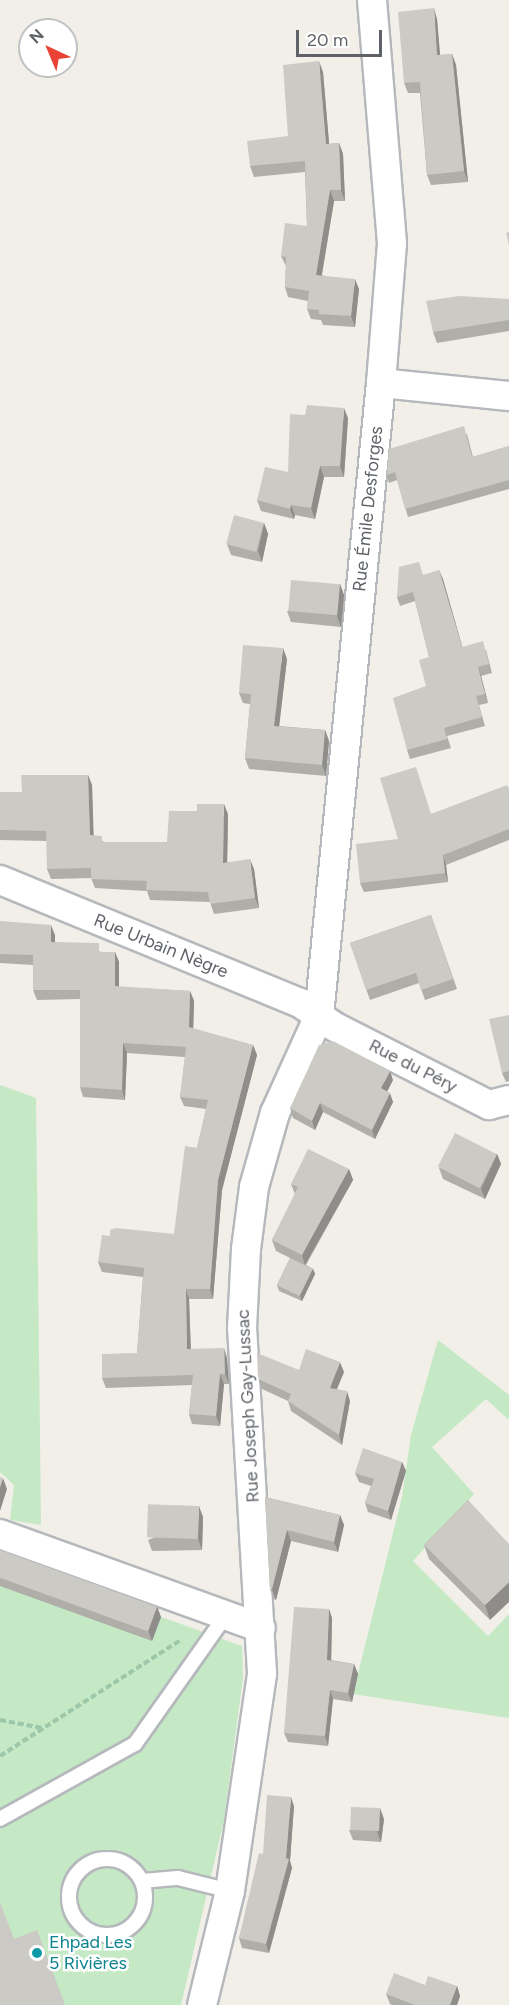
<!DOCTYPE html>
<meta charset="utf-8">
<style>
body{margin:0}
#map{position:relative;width:509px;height:2005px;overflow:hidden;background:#f1efe8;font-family:Figtree,sans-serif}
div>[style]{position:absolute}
.green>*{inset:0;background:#c5e8c5}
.path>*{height:4px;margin-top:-2px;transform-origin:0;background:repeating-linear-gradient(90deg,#9cc7a9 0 6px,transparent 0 9px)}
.roads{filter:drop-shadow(2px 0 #b5b8bc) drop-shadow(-2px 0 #b5b8bc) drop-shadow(0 2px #b5b8bc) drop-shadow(0 -2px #b5b8bc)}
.lane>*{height:14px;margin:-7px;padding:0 7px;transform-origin:7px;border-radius:7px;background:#fff}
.lane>.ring{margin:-7px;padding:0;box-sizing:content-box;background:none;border:14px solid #fff;border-radius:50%}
.street>*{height:28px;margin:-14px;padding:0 14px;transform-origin:14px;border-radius:14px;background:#fff}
.wall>*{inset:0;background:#afaea9}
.shaded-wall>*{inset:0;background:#8f8d8a}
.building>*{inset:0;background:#cccac5;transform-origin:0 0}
.dots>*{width:16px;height:16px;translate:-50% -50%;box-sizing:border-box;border:3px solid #fff;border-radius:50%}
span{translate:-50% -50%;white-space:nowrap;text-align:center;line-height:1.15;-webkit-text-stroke:5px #fff;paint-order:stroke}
.street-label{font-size:18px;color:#5f6368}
.culture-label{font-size:18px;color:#0d838f}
.left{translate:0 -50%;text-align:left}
.north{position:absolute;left:18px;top:18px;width:60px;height:60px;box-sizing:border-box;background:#fff;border:2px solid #bfc1c3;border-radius:50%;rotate:316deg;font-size:16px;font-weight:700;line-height:24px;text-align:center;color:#5f6368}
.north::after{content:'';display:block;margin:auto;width:21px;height:27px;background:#ea4335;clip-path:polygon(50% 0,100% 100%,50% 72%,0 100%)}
.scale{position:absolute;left:296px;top:30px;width:86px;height:27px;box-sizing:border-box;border:3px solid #5f6368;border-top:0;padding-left:8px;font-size:18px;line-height:21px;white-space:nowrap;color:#5f6368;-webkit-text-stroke:4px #fff;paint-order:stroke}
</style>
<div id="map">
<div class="green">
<i style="clip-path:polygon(0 1085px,36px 1098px,41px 1525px,10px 1520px,14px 1485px,0 1472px)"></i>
<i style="clip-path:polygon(438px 1340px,509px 1395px,509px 1420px,486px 1399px,432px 1447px,474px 1494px,413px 1561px,488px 1636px,509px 1614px,509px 1718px,353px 1694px,402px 1497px,411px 1435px)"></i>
<i style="clip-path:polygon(0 1559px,242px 1646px,243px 1678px,224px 1820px,181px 2005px,0 2005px)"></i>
</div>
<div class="path">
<i style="left:0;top:1720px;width:43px;rotate:10.8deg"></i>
<i style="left:0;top:1756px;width:215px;rotate:-32.7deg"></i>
</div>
<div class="roads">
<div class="lane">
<i style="left:0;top:1819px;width:154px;rotate:-29.1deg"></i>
<i style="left:135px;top:1744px;width:154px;rotate:-54.8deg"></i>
<i class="ring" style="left:69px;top:1859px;width:62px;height:62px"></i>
<i style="left:142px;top:1881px;width:36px;rotate:-5deg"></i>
<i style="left:178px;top:1878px;width:54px;rotate:14deg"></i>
</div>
<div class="street">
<i style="left:381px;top:383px;width:129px;rotate:5.8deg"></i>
<i style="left:0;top:880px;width:324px;rotate:22.3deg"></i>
<i style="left:300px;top:1003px;width:42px;rotate:34.4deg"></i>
<i style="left:335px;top:1027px;width:173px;rotate:26.9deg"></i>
<i style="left:489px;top:1105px;width:21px;rotate:-14deg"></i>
<i style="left:0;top:1534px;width:277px;rotate:19.8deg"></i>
<i style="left:202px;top:2005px;width:117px;rotate:-76.2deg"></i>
<i style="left:230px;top:1891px;width:220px;rotate:-81.6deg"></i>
<i style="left:262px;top:1673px;width:346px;rotate:-93.3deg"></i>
<i style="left:242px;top:1328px;width:79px;rotate:-87.1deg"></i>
<i style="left:246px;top:1249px;width:63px;rotate:-82.6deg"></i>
<i style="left:254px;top:1187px;width:77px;rotate:-74.2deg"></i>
<i style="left:275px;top:1113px;width:107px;rotate:-65.6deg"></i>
<i style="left:319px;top:1016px;width:636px;rotate:-84.41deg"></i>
<i style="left:381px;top:383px;width:140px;rotate:-85.5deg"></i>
<i style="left:392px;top:243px;width:244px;rotate:-94.7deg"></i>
</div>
</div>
<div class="wall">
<i style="clip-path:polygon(437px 19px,440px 55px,452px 54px,456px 65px,468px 182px,431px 185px,427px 175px,420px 93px,408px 93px,404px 83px)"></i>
<i style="clip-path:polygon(323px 72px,329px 144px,339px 143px,343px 154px,345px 201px,334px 201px,322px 275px,359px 289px,355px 327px,323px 325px,321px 320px,311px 319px,307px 309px,308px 301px,288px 297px,285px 287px,286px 266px,281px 256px,307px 226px,305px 172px,254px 177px,250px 166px,288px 136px)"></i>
<i style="clip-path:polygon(509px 299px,509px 331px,437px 343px,433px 332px)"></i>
<i style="clip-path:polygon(348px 418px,344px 477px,324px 477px,315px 519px,295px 515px,294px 519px,261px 511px,257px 500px)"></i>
<i style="clip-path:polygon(467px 434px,473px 457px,509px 446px,509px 489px,408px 517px,397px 480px,389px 483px,387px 475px)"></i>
<i style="clip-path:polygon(264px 523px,268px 534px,262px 562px,231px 555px,227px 544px)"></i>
<i style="clip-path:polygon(439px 570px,462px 647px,486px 650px,492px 673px,481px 676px,488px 703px,479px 705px,485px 726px,447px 736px,451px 748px,410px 759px,407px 750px,426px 686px,429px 657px,415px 601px,400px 606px,397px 597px)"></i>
<i style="clip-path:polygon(340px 584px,344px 595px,341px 627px,291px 622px,287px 611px)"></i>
<i style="clip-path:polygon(287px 659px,279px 726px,325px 730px,329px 741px,326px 776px,249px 769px,245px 758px,250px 704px,243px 703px,239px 693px)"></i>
<i style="clip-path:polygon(88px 775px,92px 785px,93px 835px,104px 842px,167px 842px,228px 814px,227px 862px,254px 869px,259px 908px,214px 914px,210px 902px,150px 900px,147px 891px,95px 888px,91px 878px,51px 879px,47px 869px,47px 841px,0 840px,0 792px,22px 792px)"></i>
<i style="clip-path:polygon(509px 789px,509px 840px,446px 865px,448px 882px,364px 892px,360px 883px,398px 839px,431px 814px)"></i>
<i style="clip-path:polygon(431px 915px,457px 989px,425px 1000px,419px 983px,370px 1000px,350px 943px)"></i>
<i style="clip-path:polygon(0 921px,55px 935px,55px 942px,102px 952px,115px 952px,119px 962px,119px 987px,190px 991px,194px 1001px,193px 1029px,253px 1045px,257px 1055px,222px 1190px,213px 1299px,189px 1299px,191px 1349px,227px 1358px,229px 1384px,224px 1384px,220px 1426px,192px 1424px,189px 1414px,192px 1385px,106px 1388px,102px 1378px,137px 1353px,143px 1277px,102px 1272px,98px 1262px,110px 1236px,174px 1234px,197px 1148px,206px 1109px,184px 1106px,180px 1097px,185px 1057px,127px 1053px,125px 1100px,83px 1097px,80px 1087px,80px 999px,37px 1000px,33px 990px,33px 965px,0 963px)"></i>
<i style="clip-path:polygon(509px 1015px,509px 1081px,506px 1082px,502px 1073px)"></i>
<i style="clip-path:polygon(393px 1080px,387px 1091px,393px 1102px,375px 1139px,323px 1112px,315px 1130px,293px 1118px,290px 1108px)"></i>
<i style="clip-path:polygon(497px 1154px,501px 1164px,485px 1199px,443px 1179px,439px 1168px)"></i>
<i style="clip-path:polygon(349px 1169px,353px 1180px,306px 1265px,313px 1269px,315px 1274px,302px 1301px,279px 1291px,277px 1285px,290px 1258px,276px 1251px,272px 1240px,295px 1194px,291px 1184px)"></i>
<i style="clip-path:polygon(299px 1370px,344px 1372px,337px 1389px,350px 1401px,342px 1445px,291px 1411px,288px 1401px,262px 1389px,258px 1379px)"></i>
<i style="clip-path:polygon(402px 1462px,406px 1471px,391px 1520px,368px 1512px,365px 1503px,371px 1486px,359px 1482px,355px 1473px)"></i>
<i style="clip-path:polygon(265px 1497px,340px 1515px,344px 1525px,338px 1552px,291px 1541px,276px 1600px,274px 1599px,270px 1589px)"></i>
<i style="clip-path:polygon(468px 1500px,490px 1620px,429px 1559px,424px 1545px)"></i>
<i style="clip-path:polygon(203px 1517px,202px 1550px,152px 1551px,148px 1540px)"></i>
<i style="clip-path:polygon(0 1550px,161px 1617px,152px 1641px,0 1586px)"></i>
<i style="clip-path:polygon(329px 1609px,332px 1618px,331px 1660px,354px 1664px,358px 1674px,352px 1702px,333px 1699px,328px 1746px,288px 1742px,284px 1733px)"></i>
<i style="clip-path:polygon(294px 1806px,290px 1861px,292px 1868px,269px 1953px,242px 1948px,239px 1938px,263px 1854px)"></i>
<i style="clip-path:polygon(384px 1819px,381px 1842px,353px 1840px,349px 1830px)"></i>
<i style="clip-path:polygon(425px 1985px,457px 1986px,460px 1996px,457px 2005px,392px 2005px,390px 2004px,386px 1994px)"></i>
</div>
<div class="shaded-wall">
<i style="clip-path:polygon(434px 8px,437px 19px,441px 66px,437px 55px)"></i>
<i style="clip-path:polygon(452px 54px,456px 65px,468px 182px,464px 171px)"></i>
<i style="clip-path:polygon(319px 61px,323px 72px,330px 154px,326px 144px)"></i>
<i style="clip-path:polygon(339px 143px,343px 154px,345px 201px,341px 190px)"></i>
<i style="clip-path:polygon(330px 190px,334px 201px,320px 285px,316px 275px)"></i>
<i style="clip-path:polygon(355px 279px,359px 289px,355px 327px,351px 316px)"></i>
<i style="clip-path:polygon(344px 408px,348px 418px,344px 477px,340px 466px)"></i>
<i style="clip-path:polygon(320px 466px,324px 477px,315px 519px,311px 508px)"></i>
<i style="clip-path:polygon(291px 505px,295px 515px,294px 519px,290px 509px)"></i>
<i style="clip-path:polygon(264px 523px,268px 534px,262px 562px,258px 551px)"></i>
<i style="clip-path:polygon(439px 570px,443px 579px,465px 656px,462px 647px)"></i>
<i style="clip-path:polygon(340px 584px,344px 595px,341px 627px,337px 616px)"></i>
<i style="clip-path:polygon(283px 648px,287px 659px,278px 736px,274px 726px)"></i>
<i style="clip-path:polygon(478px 667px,481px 676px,488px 703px,485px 694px)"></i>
<i style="clip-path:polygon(325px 730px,329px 741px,326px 776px,322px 765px)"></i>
<i style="clip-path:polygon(88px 775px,92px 785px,94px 845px,90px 835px)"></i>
<i style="clip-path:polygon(224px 804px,228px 814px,227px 873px,223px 863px)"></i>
<i style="clip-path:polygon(443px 855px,446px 865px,448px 882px,445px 873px)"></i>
<i style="clip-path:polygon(250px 859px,254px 869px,259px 908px,255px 898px)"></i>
<i style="clip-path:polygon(51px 925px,55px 935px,55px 952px,51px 942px)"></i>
<i style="clip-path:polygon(115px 952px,119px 962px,119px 996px,115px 986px)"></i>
<i style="clip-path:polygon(190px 991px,194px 1001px,193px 1037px,189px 1027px)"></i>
<i style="clip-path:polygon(123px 1043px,127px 1053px,125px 1100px,122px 1090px)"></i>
<i style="clip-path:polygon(253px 1045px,257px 1055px,222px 1190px,213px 1299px,210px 1289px,218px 1180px)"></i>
<i style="clip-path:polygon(390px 1071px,393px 1080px,384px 1098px,381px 1088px)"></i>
<i style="clip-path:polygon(390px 1093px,393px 1102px,375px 1139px,372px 1130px)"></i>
<i style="clip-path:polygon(320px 1103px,323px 1112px,315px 1130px,312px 1121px)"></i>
<i style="clip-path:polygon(497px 1154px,501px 1164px,485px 1199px,481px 1189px)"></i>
<i style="clip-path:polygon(349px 1169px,353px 1180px,305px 1265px,302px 1255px)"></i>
<i style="clip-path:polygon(313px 1269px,315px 1274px,302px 1301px,300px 1296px)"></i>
<i style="clip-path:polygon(186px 1289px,189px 1299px,191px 1359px,187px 1349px)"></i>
<i style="clip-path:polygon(224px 1348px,227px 1358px,229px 1384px,225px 1374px)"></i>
<i style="clip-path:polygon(340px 1362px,344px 1372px,333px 1398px,330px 1388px)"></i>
<i style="clip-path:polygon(220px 1374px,224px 1384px,220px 1426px,216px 1416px)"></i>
<i style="clip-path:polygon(347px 1391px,350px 1401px,342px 1445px,339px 1435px)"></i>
<i style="clip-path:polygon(402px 1462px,406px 1471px,391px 1520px,388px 1511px)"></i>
<i style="clip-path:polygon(3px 1478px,7px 1489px,0 1511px,0 1487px)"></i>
<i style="clip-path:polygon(199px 1506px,203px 1517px,202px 1550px,198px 1539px)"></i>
<i style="clip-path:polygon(340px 1515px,344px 1525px,338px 1552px,334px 1542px)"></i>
<i style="clip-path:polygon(287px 1530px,291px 1541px,276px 1600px,272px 1589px)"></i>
<i style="clip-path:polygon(509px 1582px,509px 1602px,490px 1620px,485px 1605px)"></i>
<i style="clip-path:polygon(157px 1606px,161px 1617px,152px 1641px,148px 1630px)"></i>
<i style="clip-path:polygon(329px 1609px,332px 1618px,331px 1669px,327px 1660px)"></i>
<i style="clip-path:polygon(354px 1664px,358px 1674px,352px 1702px,348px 1693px)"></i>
<i style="clip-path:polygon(330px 1690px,333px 1699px,328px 1746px,325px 1736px)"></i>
<i style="clip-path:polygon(291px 1797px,294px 1806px,290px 1861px,292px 1868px,269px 1953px,266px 1944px,286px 1858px)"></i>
<i style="clip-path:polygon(380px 1808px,384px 1819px,381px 1842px,377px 1831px)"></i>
<i style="clip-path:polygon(457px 1986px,460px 1996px,457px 2005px,450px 2005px)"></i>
</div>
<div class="building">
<i style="clip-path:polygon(434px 8px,437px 55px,452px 54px,464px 171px,427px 175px,420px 82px,404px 83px,398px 12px)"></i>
<i style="clip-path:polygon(319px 61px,326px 144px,339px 143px,341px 190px,330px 190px,316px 275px,355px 279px,351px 316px,319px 314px,319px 310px,307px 309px,309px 291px,285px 287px,286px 257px,281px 256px,285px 223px,307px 226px,305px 161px,250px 166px,247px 141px,288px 136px,283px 65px)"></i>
<i style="clip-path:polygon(509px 232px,509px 245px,506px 233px)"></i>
<i style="clip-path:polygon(459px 296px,509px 299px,509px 320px,433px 332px,426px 301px)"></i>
<i style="clip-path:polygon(307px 405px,344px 408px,340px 466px,320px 466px,311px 508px,291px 505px,290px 509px,257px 500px,265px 467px,288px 472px,290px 414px,305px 415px)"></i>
<i style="clip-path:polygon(464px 426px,472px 457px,509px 446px,509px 480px,405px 509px,395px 472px,387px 475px,389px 449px)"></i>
<i style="left:234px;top:515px;width:31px;height:30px;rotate:15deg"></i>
<i style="clip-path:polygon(419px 562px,423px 575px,439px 570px,462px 647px,483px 641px,489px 664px,478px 667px,485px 694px,476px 696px,482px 717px,444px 728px,447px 739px,407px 750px,393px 698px,426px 686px,419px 660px,429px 657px,413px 592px,397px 597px,399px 567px)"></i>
<i style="left:291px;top:580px;width:49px;height:31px;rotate:5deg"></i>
<i style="clip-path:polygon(243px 645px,283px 648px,274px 726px,325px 730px,322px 765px,245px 758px,251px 694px,239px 693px)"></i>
<i style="clip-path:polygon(416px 767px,431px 814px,507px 785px,509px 789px,509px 829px,443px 855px,445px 873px,360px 883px,356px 844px,398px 839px,380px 778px)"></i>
<i style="clip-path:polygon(21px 775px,88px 775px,90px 835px,102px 836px,102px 842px,167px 842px,169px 811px,197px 811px,197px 804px,224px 804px,223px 863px,250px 859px,255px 898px,210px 904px,208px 892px,146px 890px,147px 881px,91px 879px,91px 868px,47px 869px,46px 831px,0 830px,0 792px,22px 792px)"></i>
<i style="clip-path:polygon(431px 915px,453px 979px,421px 990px,416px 973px,366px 990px,350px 943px)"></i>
<i style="clip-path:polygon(0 921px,51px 925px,51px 942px,99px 943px,99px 952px,115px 952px,115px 986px,190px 991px,189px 1027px,253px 1045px,218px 1180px,210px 1289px,186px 1289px,187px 1349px,224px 1348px,225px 1374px,220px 1374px,216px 1416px,189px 1414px,193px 1375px,102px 1378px,102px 1354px,137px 1353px,144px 1268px,98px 1262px,102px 1235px,110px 1236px,110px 1230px,116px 1228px,174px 1234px,185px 1146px,197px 1148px,208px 1100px,180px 1097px,186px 1047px,123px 1043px,122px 1090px,80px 1087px,80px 990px,33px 990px,33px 955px,0 954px)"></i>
<i style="clip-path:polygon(509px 1015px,509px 1071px,502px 1073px,489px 1019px)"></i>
<i style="clip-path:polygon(333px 1041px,390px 1071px,381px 1088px,390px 1093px,372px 1130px,320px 1103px,312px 1121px,290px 1108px,319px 1045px)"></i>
<i style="left:455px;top:1133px;width:47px;height:38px;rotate:27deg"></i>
<i style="clip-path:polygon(308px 1149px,349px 1169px,302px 1255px,272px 1240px,298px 1187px,291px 1184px)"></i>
<i style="left:290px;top:1258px;width:25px;height:30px;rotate:26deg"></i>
<i style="clip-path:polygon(306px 1349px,340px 1362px,330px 1388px,347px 1391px,339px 1435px,288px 1401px,291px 1394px,258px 1379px,257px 1353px,299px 1370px)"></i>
<i style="clip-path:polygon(363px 1448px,402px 1462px,388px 1511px,365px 1503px,374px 1479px,355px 1473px)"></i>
<i style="clip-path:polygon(0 1477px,3px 1478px,0 1487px)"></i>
<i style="clip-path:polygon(265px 1497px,340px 1515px,334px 1542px,287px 1530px,272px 1589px,270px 1589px)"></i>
<i style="clip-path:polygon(468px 1500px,509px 1544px,509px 1582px,485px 1605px,424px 1545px)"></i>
<i style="left:199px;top:1506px;width:33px;height:51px;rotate:92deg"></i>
<i style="left:0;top:1550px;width:167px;height:26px;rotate:20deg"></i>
<i style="clip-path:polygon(294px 1607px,329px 1609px,327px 1660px,354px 1664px,348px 1693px,330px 1690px,325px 1736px,284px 1733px)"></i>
<i style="clip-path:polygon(267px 1795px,291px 1797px,286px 1858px,289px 1859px,266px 1944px,239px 1938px,259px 1853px,263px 1854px)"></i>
<i style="left:351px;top:1807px;width:29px;height:23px;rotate:2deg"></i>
<i style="clip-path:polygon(0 1902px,14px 1939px,37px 1930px,65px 2005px,0 2005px)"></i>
<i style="clip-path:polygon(394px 1973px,425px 1985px,428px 1976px,457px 1986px,450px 2005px,415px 2005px,386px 1994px)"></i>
</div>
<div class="dots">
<i style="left:37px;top:1953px;background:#0f9aa8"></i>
</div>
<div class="street-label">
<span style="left:368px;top:509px;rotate:-84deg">Rue Émile Desforges</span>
<span style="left:161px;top:946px;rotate:22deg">Rue Urbain Nègre</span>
<span style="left:413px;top:1066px;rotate:27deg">Rue du Péry</span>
<span style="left:248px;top:1406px;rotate:-93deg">Rue Joseph Gay-Lussac</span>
</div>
<div class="culture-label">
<span class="left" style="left:49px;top:1953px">Ehpad Les<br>5 Rivières</span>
</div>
<div class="north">N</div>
<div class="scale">20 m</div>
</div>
